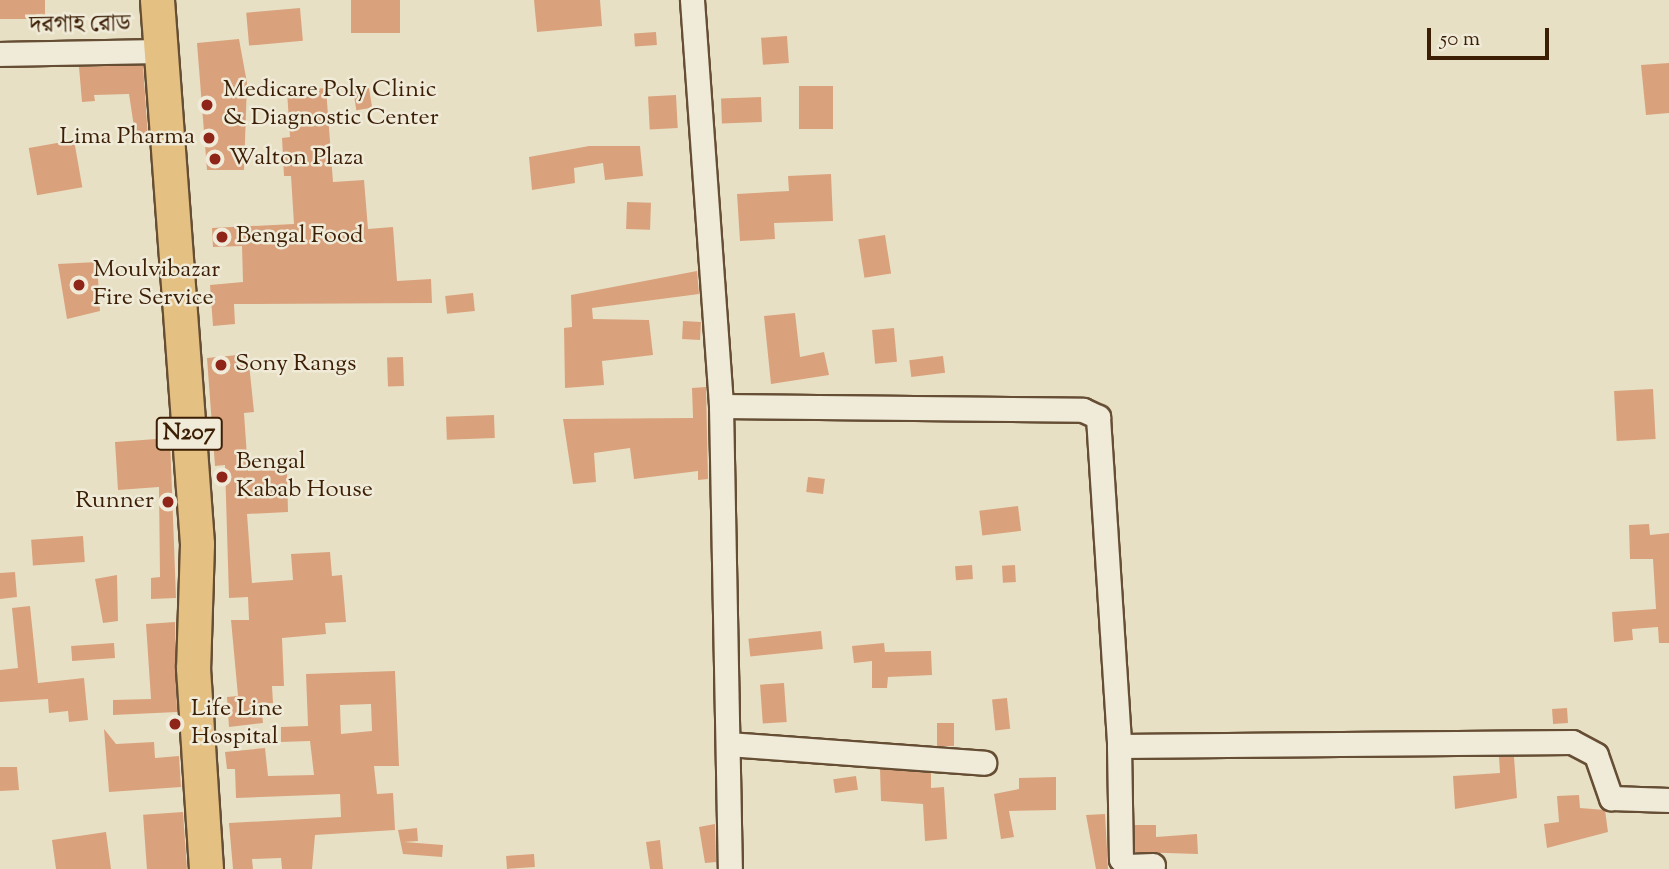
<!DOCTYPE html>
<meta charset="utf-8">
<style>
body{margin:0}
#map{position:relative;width:1669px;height:869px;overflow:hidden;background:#e8e0c5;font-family:"Sorts Mill Goudy","Noto Serif Bengali",serif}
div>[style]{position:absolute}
.building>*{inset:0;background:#d9a27c;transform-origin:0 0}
.roads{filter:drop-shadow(2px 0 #664e34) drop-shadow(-2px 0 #664e34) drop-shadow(0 2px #664e34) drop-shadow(0 -2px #664e34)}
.minor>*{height:23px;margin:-11.5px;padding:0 11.5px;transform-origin:11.5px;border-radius:11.5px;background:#f0ebd9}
.highway>*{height:33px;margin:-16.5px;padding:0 16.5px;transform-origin:16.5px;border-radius:16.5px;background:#e4c082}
.dots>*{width:19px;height:19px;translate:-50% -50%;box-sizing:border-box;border:4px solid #f0ebd9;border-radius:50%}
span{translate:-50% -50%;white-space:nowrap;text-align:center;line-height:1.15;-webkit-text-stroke:5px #f0ebd9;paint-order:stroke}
.shield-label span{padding:2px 5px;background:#f0ebd9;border:2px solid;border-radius:5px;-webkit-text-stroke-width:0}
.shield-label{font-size:23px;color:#3b1e04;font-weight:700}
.street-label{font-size:24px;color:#3b1e04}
.poi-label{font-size:24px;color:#3b1e04}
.left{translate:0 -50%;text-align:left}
.right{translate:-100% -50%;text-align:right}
.scale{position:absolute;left:1427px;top:28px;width:122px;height:32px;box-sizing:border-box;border:4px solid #3b1e04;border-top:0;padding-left:9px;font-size:21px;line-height:24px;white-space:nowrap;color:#3b1e04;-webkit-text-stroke:5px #f0ebd9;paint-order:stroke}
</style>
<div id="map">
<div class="building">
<i style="left:0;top:0;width:45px;height:19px"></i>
<i style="left:351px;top:0;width:49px;height:33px"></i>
<i style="clip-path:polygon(534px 0,600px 0,602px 26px,537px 32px)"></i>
<i style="left:300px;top:8px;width:33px;height:54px;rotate:85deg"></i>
<i style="left:656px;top:32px;width:13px;height:22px;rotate:86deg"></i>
<i style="left:787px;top:36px;width:27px;height:26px;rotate:86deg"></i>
<i style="clip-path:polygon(239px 39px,247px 83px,244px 170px,207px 170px,197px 43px)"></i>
<i style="clip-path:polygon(1669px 63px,1669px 113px,1646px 115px,1641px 65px)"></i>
<i style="clip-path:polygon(143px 65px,148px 138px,136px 140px,129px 94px,94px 95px,95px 101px,82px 102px,79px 67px)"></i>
<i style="left:833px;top:86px;width:43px;height:34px;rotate:90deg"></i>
<i style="clip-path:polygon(326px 88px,333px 182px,364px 180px,368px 229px,393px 227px,397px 281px,431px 279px,432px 303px,234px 304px,235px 324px,213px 326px,210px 285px,243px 282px,242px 246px,213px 247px,212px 228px,294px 224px,291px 176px,284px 176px,282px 138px,290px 137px,287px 91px)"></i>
<i style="left:369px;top:88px;width:20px;height:16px;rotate:81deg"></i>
<i style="left:676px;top:95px;width:33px;height:28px;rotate:87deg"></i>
<i style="left:761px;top:97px;width:25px;height:40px;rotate:88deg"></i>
<i style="left:74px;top:140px;width:48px;height:46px;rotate:80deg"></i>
<i style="clip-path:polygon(589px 146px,640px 146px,643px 176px,605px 180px,603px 163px,574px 168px,575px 183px,532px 190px,529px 157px)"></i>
<i style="clip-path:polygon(831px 174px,833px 221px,774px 223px,775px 239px,740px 241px,737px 194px,789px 191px,788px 176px)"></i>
<i style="left:627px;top:202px;width:24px;height:27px;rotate:2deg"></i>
<i style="left:885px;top:235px;width:39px;height:27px;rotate:81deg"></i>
<i style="clip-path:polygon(97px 262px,100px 311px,67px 319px,58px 264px)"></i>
<i style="clip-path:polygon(697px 271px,699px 294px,592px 308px,593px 319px,649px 320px,653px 355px,602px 361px,604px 385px,565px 388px,564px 328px,572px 327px,571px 295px)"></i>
<i style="left:473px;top:293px;width:18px;height:28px;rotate:84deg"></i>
<i style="clip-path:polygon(795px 313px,800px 357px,824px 352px,829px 375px,771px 384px,764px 316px)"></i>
<i style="left:683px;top:321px;width:18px;height:18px;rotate:3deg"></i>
<i style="left:894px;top:328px;width:34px;height:22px;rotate:85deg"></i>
<i style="clip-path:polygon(248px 354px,254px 412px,244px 413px,248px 471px,287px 470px,288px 512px,247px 514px,252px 583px,293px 580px,291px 554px,330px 552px,332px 576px,342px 575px,346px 622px,325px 623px,326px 634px,282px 638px,284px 686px,272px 686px,273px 703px,261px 704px,263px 723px,229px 727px,227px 697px,238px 696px,231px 620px,249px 620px,248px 597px,229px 598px,225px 465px,215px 466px,207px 358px)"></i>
<i style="left:943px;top:356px;width:17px;height:34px;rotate:83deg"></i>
<i style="left:403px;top:357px;width:29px;height:16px;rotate:88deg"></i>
<i style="clip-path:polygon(706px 387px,708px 479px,698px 480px,698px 471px,634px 479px,630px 448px,594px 453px,596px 482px,573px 484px,563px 419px,693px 418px,692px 388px)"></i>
<i style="left:1653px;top:389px;width:50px;height:39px;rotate:87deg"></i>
<i style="left:494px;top:415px;width:23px;height:48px;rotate:88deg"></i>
<i style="clip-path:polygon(170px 438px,176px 598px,151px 599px,151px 578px,160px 577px,159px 487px,118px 490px,115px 442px)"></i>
<i style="left:808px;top:477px;width:17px;height:15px;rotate:7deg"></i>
<i style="left:1018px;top:506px;width:25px;height:39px;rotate:83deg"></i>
<i style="clip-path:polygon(1649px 524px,1650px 535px,1669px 533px,1669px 643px,1659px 643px,1658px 627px,1632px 629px,1633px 640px,1614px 642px,1612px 612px,1656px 609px,1653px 559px,1630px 559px,1629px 525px)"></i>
<i style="left:83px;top:536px;width:26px;height:52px;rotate:86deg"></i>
<i style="left:972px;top:565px;width:14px;height:17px;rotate:86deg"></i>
<i style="left:1015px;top:565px;width:17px;height:13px;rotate:87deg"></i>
<i style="clip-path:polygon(15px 572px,17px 597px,0 599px,0 573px)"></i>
<i style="clip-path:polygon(117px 575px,118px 621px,103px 623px,95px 579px)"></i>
<i style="clip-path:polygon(30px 606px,38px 683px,84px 678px,88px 720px,69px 722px,68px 711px,49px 713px,48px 699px,0 702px,0 670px,18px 668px,12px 608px)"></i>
<i style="clip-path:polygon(175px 622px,177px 712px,113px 715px,113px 700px,151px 699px,146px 624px)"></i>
<i style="left:821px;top:631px;width:18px;height:73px;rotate:84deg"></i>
<i style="left:114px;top:643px;width:15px;height:43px;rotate:86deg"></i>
<i style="clip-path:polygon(884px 643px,885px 652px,931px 651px,932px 675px,888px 677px,887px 688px,872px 688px,872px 661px,854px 663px,852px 646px)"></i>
<i style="clip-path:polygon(evenodd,395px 671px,399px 766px,374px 766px,377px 794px,393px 793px,395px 830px,315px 835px,312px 869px,282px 869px,281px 858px,252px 859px,253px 869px,233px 869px,229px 823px,341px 817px,340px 794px,236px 798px,235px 769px,227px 769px,225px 752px,265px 748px,268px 776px,314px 775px,310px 741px,281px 742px,281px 727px,308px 726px,306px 674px,395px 671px,371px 704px,372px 731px,341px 734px,340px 705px,371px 704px)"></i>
<i style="left:784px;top:683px;width:39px;height:24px;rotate:86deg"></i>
<i style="left:1007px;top:698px;width:31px;height:15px;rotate:84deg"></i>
<i style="left:1567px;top:708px;width:15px;height:15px;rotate:86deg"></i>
<i style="left:937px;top:723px;width:17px;height:23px"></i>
<i style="clip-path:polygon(104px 729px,116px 744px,154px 742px,155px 758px,179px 756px,181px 787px,109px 792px)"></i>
<i style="clip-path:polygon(1499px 757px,1514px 757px,1517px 798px,1455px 809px,1453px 776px,1500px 773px)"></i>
<i style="clip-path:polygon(0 767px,17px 767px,19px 790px,0 791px)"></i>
<i style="clip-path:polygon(880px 769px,931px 773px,931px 788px,944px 787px,947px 839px,925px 841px,923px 804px,881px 801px)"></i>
<i style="left:856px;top:776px;width:14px;height:23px;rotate:82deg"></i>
<i style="clip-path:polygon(1056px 777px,1056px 810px,1009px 811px,1014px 837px,1001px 839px,994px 794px,1019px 789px,1019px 778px)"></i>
<i style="clip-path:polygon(1579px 795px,1580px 808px,1605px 810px,1608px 832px,1547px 848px,1544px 824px,1559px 822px,1557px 796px)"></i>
<i style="left:183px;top:812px;width:57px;height:40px;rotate:86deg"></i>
<i style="clip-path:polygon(1105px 814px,1108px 869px,1096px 869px,1086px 815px)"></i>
<i style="clip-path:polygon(715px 824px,716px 862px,705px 863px,699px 827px)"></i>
<i style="clip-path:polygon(1134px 825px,1156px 825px,1156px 837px,1197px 834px,1198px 854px,1135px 852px)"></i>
<i style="clip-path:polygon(417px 828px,418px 841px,404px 842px,443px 845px,442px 857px,403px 854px,398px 830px)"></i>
<i style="clip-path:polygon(106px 832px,111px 869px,56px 869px,52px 840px)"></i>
<i style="clip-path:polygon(660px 840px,663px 869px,650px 869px,646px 842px)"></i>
<i style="left:534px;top:854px;width:13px;height:28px;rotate:86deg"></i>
</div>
<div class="roads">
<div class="minor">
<i style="left:692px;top:0;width:407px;rotate:85.9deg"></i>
<i style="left:721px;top:406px;width:463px;rotate:88.9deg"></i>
<i style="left:0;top:54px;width:161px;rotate:-1.1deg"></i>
<i style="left:721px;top:406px;width:362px;rotate:0.6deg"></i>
<i style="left:1083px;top:410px;width:17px;rotate:25deg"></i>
<i style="left:1098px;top:417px;width:330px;rotate:86.3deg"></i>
<i style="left:1119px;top:746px;width:453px;rotate:-0.5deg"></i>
<i style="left:1572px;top:742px;width:27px;rotate:28deg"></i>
<i style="left:1596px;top:755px;width:46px;rotate:70.8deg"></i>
<i style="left:1611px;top:798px;width:58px;rotate:2deg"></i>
<i style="left:728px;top:744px;width:257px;rotate:4.2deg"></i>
<i style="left:1119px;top:746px;width:113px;rotate:89deg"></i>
<i style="left:1121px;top:859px;width:9px;rotate:49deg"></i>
<i style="left:1127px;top:866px;width:26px;rotate:-2deg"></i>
</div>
<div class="highway">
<i style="left:157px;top:0;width:545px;rotate:85.79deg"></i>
<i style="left:197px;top:544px;width:124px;rotate:91.8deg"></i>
<i style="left:193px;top:668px;width:201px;rotate:86.3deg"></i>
</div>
</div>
<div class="dots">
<i style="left:207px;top:105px;background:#8f2418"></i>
<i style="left:209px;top:138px;background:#8f2418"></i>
<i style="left:215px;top:159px;background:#8f2418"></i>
<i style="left:222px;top:237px;background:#8f2418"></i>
<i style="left:79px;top:285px;background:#8f2418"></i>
<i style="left:221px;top:365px;background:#8f2418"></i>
<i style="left:222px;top:477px;background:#8f2418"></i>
<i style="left:168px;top:502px;background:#8f2418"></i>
<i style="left:175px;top:724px;background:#8f2418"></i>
</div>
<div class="shield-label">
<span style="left:189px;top:434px">N207</span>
</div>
<div class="street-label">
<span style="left:80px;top:26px;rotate:-1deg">দরগাহ রোড</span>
</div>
<div class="poi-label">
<span class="left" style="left:223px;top:105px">Medicare Poly Clinic<br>&amp; Diagnostic Center</span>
<span class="right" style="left:195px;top:138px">Lima Pharma</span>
<span class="left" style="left:229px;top:159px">Walton Plaza</span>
<span class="left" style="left:236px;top:237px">Bengal Food</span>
<span class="left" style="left:93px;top:285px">Moulvibazar<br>Fire Service</span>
<span class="left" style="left:235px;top:365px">Sony Rangs</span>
<span class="left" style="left:236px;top:477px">Bengal<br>Kabab House</span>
<span class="right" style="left:154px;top:502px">Runner</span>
<span class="left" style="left:191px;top:724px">Life Line<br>Hospital</span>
</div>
<div class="scale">50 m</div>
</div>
